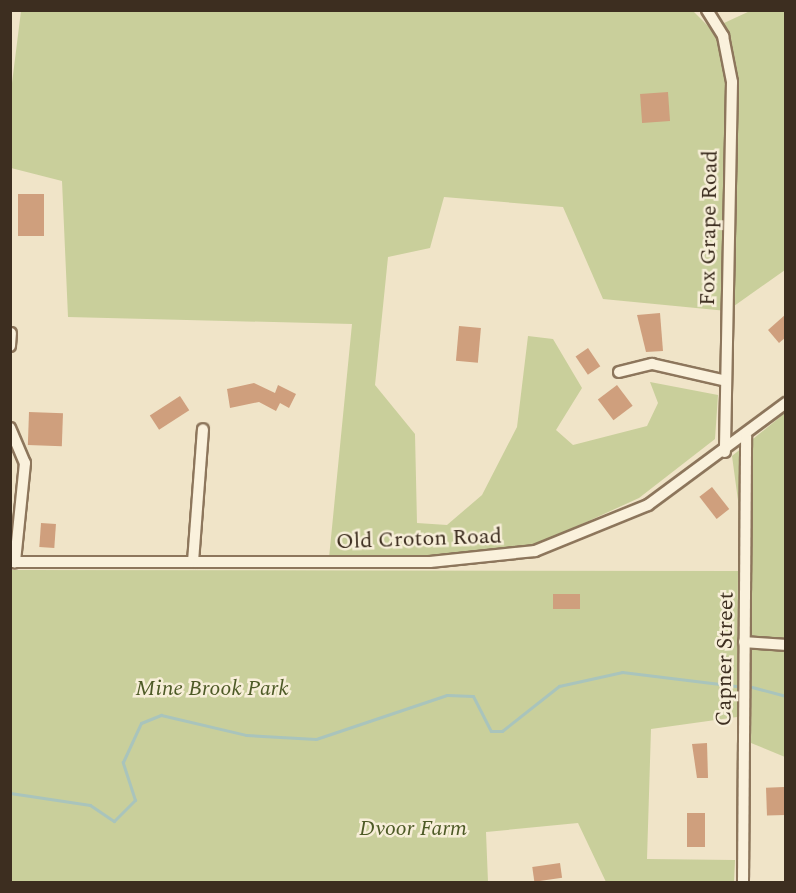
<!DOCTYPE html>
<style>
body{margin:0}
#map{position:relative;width:796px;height:893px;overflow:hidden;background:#f0e4c8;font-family:Spectral,serif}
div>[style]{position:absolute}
.green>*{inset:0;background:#c9cf9b}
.stream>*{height:3px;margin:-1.5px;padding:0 1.5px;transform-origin:1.5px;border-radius:1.5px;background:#a9c4bc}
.building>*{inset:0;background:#cf9f7d;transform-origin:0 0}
.roads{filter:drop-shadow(2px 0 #8d765c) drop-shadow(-2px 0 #8d765c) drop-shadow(0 2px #8d765c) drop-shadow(0 -2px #8d765c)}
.minor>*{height:10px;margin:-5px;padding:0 5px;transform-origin:5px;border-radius:5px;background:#faf1dc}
span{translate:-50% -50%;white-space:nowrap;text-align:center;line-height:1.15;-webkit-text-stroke:5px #f7eed8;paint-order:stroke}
.street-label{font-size:22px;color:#3d2e20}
.park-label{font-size:22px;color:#4d5a26;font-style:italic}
.frame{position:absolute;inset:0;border:12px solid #3d2e20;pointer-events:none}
</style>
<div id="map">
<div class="green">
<i style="clip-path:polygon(692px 10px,711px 29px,750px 11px,785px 11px,785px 270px,727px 311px,603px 299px,563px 207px,444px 197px,430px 248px,388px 257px,375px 385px,415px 434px,417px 523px,447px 525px,482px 495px,517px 427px,528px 336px,553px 339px,582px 388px,556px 430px,573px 445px,647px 426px,658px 403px,650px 382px,718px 395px,715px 439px,639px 498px,514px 555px,329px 558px,352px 324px,68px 317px,62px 181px,11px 168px,11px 91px,21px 11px)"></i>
<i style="clip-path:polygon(785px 413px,785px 757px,751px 743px,752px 604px,732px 456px)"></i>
<i style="clip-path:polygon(11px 570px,738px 571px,737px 717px,651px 729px,647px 859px,735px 860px,734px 882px,606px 882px,578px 823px,486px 832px,488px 882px,11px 882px)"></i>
</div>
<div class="stream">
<i style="left:752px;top:687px;width:35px;rotate:15deg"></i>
<i style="left:10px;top:793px;width:81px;rotate:8.5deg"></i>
<i style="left:90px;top:805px;width:29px;rotate:34deg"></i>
<i style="left:114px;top:821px;width:30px;rotate:-45deg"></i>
<i style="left:135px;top:800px;width:40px;rotate:-108deg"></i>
<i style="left:123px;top:762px;width:43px;rotate:-65.2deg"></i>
<i style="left:141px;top:723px;width:22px;rotate:-22deg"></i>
<i style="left:161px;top:715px;width:87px;rotate:13.2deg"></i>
<i style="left:246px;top:735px;width:70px;rotate:3.3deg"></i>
<i style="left:316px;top:739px;width:138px;rotate:-18.6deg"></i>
<i style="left:447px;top:695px;width:26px;rotate:2deg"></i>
<i style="left:473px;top:696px;width:39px;rotate:63deg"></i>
<i style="left:491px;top:731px;width:11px"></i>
<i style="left:502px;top:731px;width:73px;rotate:-38.3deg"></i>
<i style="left:559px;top:686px;width:65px;rotate:-12.5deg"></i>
<i style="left:622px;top:672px;width:115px;rotate:7deg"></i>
</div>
<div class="building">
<i style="left:668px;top:92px;width:29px;height:28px;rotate:86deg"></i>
<i style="left:18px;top:194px;width:26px;height:42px"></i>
<i style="clip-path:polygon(660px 313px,663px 351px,646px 352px,637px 315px)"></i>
<i style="clip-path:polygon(786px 314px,786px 337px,779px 343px,768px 330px)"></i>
<i style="left:459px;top:326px;width:22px;height:35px;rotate:5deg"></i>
<i style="left:588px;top:348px;width:22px;height:15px;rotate:56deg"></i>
<i style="clip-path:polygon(254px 383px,275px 393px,278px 385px,296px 394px,289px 408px,280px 403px,276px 411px,259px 402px,230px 408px,227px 389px)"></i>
<i style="left:617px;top:385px;width:26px;height:24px;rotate:53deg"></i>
<i style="left:180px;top:396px;width:17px;height:36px;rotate:57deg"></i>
<i style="left:29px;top:412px;width:34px;height:33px;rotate:2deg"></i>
<i style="left:712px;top:487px;width:28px;height:16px;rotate:52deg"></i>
<i style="left:41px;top:523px;width:15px;height:24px;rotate:4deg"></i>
<i style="left:553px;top:594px;width:27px;height:15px"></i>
<i style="clip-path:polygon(707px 743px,708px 778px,697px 778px,692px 744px)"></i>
<i style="left:784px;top:787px;width:28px;height:18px;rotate:88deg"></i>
<i style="left:687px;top:813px;width:18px;height:34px"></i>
<i style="left:560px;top:863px;width:15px;height:28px;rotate:82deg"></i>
</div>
<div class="roads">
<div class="minor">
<i style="left:707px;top:10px;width:31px;rotate:58deg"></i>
<i style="left:723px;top:36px;width:47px;rotate:78.9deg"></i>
<i style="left:732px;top:82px;width:370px;rotate:91.1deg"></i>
<i style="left:10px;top:346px;width:13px;rotate:-86deg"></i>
<i style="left:619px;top:372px;width:34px;rotate:-14deg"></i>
<i style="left:652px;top:364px;width:76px;rotate:12.9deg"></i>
<i style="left:10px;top:428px;width:38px;rotate:67deg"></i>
<i style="left:25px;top:463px;width:100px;rotate:95.8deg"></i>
<i style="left:10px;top:562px;width:420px"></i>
<i style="left:430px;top:562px;width:106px;rotate:-6deg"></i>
<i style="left:535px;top:551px;width:122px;rotate:-22.2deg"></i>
<i style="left:648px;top:505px;width:172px;rotate:-36.5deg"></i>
<i style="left:193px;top:562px;width:133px;rotate:-85.7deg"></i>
<i style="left:744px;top:642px;width:42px;rotate:4.1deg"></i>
<i style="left:743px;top:882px;width:446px;rotate:-89.6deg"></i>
</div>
</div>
<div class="street-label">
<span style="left:709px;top:228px;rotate:-89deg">Fox Grape Road</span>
<span style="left:419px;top:539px;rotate:-2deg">Old Croton Road</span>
<span style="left:725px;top:659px;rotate:-89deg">Capner Street</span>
</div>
<div class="park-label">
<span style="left:212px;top:689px">Mine Brook Park</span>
<span style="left:413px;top:829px">Dvoor Farm</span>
</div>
<div class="frame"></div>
</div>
